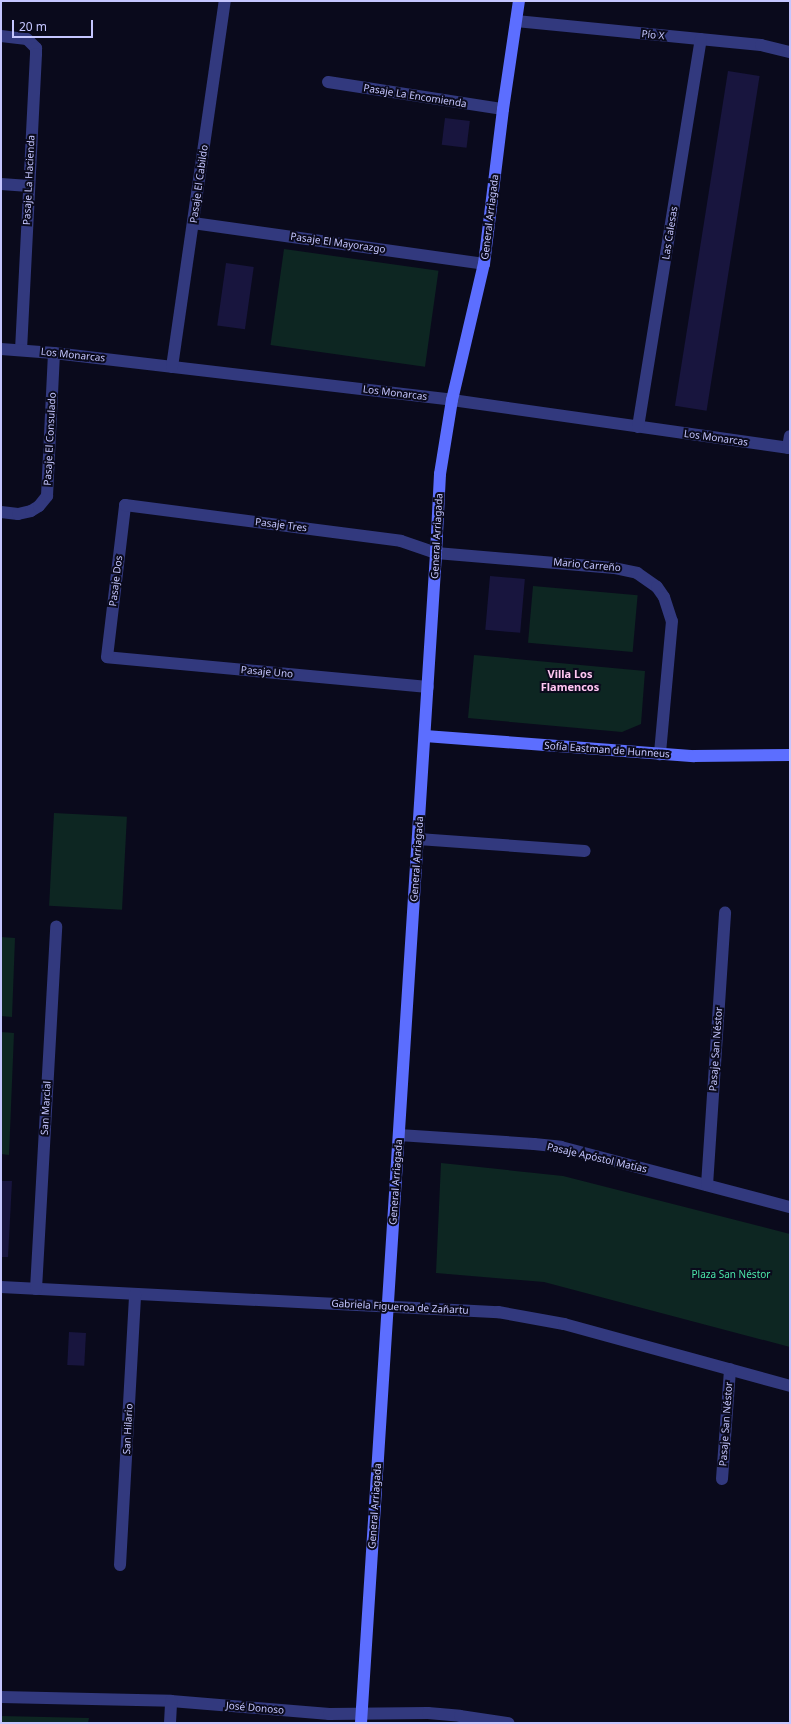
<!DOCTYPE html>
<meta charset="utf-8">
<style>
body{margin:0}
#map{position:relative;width:791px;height:1724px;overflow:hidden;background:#0a0a1c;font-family:"Noto Sans",sans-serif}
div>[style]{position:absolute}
.green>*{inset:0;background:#0d2622;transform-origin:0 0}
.building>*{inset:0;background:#18153e;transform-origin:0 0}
.lane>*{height:12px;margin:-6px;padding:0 6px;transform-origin:6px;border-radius:6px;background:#32397e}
.street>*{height:12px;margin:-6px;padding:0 6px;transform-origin:6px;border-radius:6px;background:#32397e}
.secondary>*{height:12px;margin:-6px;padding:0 6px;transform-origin:6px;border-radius:6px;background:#5c6eff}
span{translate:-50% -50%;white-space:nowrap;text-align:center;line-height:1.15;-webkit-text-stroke:4px #0a0a1c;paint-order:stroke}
.street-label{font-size:10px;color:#c5c6ff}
.park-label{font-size:10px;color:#4be5a9}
.neighbourhood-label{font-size:11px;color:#ffc7f2;font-weight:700}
.frame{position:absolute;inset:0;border:2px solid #c5c6ff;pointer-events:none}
.scale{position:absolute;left:12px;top:20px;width:81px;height:18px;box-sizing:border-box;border:2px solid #c5c6ff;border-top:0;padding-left:5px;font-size:12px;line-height:14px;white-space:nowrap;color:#c5c6ff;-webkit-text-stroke:3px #0a0a1c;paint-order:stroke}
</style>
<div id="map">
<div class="green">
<i style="left:284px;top:249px;width:156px;height:97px;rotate:8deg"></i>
<i style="left:533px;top:586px;width:105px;height:57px;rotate:5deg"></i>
<i style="clip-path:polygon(474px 655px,645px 671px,641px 724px,622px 732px,468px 718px)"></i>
<i style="left:54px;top:813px;width:73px;height:93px;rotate:3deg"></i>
<i style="clip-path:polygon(1px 937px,15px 938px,12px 1017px,1px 1016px)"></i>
<i style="clip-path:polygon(1px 1032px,14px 1033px,9px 1155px,1px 1154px)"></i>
<i style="clip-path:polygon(441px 1163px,563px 1176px,790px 1234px,790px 1347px,544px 1282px,436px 1273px)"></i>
<i style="clip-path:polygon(1px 1716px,89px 1718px,88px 1723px,1px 1723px)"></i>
</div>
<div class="building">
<i style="left:728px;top:71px;width:32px;height:339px;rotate:9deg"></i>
<i style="left:445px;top:118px;width:25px;height:27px;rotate:7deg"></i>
<i style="left:226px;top:263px;width:28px;height:63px;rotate:8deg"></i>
<i style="left:490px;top:576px;width:35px;height:54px;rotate:5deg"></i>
<i style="clip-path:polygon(1px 1181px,12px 1181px,8px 1257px,1px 1257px)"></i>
<i style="left:69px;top:1332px;width:17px;height:33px;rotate:3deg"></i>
</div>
<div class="lane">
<i style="left:418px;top:839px;width:167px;rotate:4.1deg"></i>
</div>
<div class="street">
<i style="left:516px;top:21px;width:246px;rotate:5.6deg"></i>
<i style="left:761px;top:45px;width:30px;rotate:14deg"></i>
<i style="left:1px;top:36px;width:26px;rotate:7deg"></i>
<i style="left:27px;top:39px;width:13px;rotate:45deg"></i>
<i style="left:36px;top:48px;width:6px;rotate:90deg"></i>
<i style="left:36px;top:54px;width:296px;rotate:92.9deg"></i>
<i style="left:328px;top:82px;width:177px;rotate:8.8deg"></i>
<i style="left:1px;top:184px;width:28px;rotate:4deg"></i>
<i style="left:193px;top:223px;width:294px;rotate:8deg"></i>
<i style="left:1px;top:349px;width:53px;rotate:4.3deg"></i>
<i style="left:54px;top:353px;width:401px;rotate:6.7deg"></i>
<i style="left:452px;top:400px;width:339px;rotate:8.1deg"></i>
<i style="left:788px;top:448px;width:12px;rotate:-81deg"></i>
<i style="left:172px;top:367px;width:370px;rotate:-81.8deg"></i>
<i style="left:638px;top:427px;width:393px;rotate:-80.8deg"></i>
<i style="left:1px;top:512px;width:17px;rotate:7deg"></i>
<i style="left:18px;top:514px;width:13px;rotate:-13deg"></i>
<i style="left:31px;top:511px;width:9px;rotate:-32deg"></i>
<i style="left:39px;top:506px;width:13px;rotate:-51deg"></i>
<i style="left:47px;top:496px;width:143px;rotate:-87.2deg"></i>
<i style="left:428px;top:687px;width:322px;rotate:-174.7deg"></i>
<i style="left:107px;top:657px;width:153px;rotate:-83.2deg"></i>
<i style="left:125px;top:505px;width:278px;rotate:7.4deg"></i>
<i style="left:401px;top:541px;width:37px;rotate:19deg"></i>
<i style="left:436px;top:553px;width:179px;rotate:4.8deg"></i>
<i style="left:614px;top:568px;width:24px;rotate:12deg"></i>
<i style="left:637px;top:573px;width:24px;rotate:35deg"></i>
<i style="left:657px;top:587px;width:12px;rotate:55deg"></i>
<i style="left:664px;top:597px;width:25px;rotate:72deg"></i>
<i style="left:672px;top:621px;width:134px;rotate:95.2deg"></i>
<i style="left:399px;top:1135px;width:135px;rotate:3.8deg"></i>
<i style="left:534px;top:1144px;width:27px;rotate:6deg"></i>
<i style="left:561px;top:1147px;width:237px;rotate:14.7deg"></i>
<i style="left:707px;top:1185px;width:273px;rotate:-86.2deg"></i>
<i style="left:1px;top:1287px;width:498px;rotate:2.9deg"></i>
<i style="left:498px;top:1312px;width:67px;rotate:10.3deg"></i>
<i style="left:564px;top:1324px;width:234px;rotate:15.3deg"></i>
<i style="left:36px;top:1289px;width:363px;rotate:-86.8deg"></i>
<i style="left:722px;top:1479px;width:110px;rotate:-85.8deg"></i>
<i style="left:120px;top:1565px;width:271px;rotate:-86.8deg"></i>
<i style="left:1px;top:1697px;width:170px;rotate:1.3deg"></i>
<i style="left:171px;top:1701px;width:159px;rotate:4.7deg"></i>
<i style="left:329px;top:1714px;width:99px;rotate:-0.6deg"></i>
<i style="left:428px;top:1713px;width:32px;rotate:5deg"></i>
<i style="left:460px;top:1716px;width:49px;rotate:8.3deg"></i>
<i style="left:170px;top:1723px;width:22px;rotate:-87deg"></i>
</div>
<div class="secondary">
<i style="left:425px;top:736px;width:270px;rotate:4.3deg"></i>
<i style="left:694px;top:756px;width:96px;rotate:-0.6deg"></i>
<i style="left:361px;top:1723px;width:1172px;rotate:-86.33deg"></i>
<i style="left:436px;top:553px;width:79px;rotate:-87.1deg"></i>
<i style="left:440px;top:474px;width:75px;rotate:-80.8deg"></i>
<i style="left:452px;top:400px;width:140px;rotate:-76.8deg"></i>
<i style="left:484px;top:264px;width:156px;rotate:-83deg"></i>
<i style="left:503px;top:109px;width:109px;rotate:-81.6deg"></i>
</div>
<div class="street-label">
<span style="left:653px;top:35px;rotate:6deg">Pío X</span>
<span style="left:415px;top:96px;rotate:9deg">Pasaje La Encomienda</span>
<span style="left:29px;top:180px;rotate:-87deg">Pasaje La Hacienda</span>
<span style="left:199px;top:184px;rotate:-82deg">Pasaje El Cabildo</span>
<span style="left:490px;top:217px;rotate:-83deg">General Arriagada</span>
<span style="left:670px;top:233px;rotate:-81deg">Las Calesas</span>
<span style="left:338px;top:243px;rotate:8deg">Pasaje El Mayorazgo</span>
<span style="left:73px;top:355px;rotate:6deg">Los Monarcas</span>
<span style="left:395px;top:393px;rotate:7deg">Los Monarcas</span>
<span style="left:716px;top:438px;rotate:8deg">Los Monarcas</span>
<span style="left:50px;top:439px;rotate:-87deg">Pasaje El Consulado</span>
<span style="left:281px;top:525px;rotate:7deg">Pasaje Tres</span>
<span style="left:437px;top:536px;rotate:-87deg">General Arriagada</span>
<span style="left:587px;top:565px;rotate:5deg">Mario Carreño</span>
<span style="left:116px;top:581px;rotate:-83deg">Pasaje Dos</span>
<span style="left:267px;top:672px;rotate:5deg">Pasaje Uno</span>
<span style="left:607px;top:750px;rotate:4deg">Sofía Eastman de Hunneus</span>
<span style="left:417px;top:859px;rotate:-86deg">General Arriagada</span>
<span style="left:716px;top:1049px;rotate:-86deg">Pasaje San Néstor</span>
<span style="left:46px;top:1108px;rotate:-87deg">San Marcial</span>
<span style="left:597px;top:1158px;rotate:13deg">Pasaje Apóstol Matías</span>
<span style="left:396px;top:1182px;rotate:-86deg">General Arriagada</span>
<span style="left:400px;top:1307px;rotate:3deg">Gabriela Figueroa de Zañartu</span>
<span style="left:726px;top:1424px;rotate:-86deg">Pasaje San Néstor</span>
<span style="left:128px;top:1429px;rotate:-87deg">San Hilario</span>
<span style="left:375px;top:1506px;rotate:-86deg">General Arriagada</span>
<span style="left:255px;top:1708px;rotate:5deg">José Donoso</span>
</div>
<div class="park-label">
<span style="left:731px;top:1275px">Plaza San Néstor</span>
</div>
<div class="neighbourhood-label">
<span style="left:570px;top:681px">Villa Los<br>Flamencos</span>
</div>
<div class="frame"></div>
<div class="scale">20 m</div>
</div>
